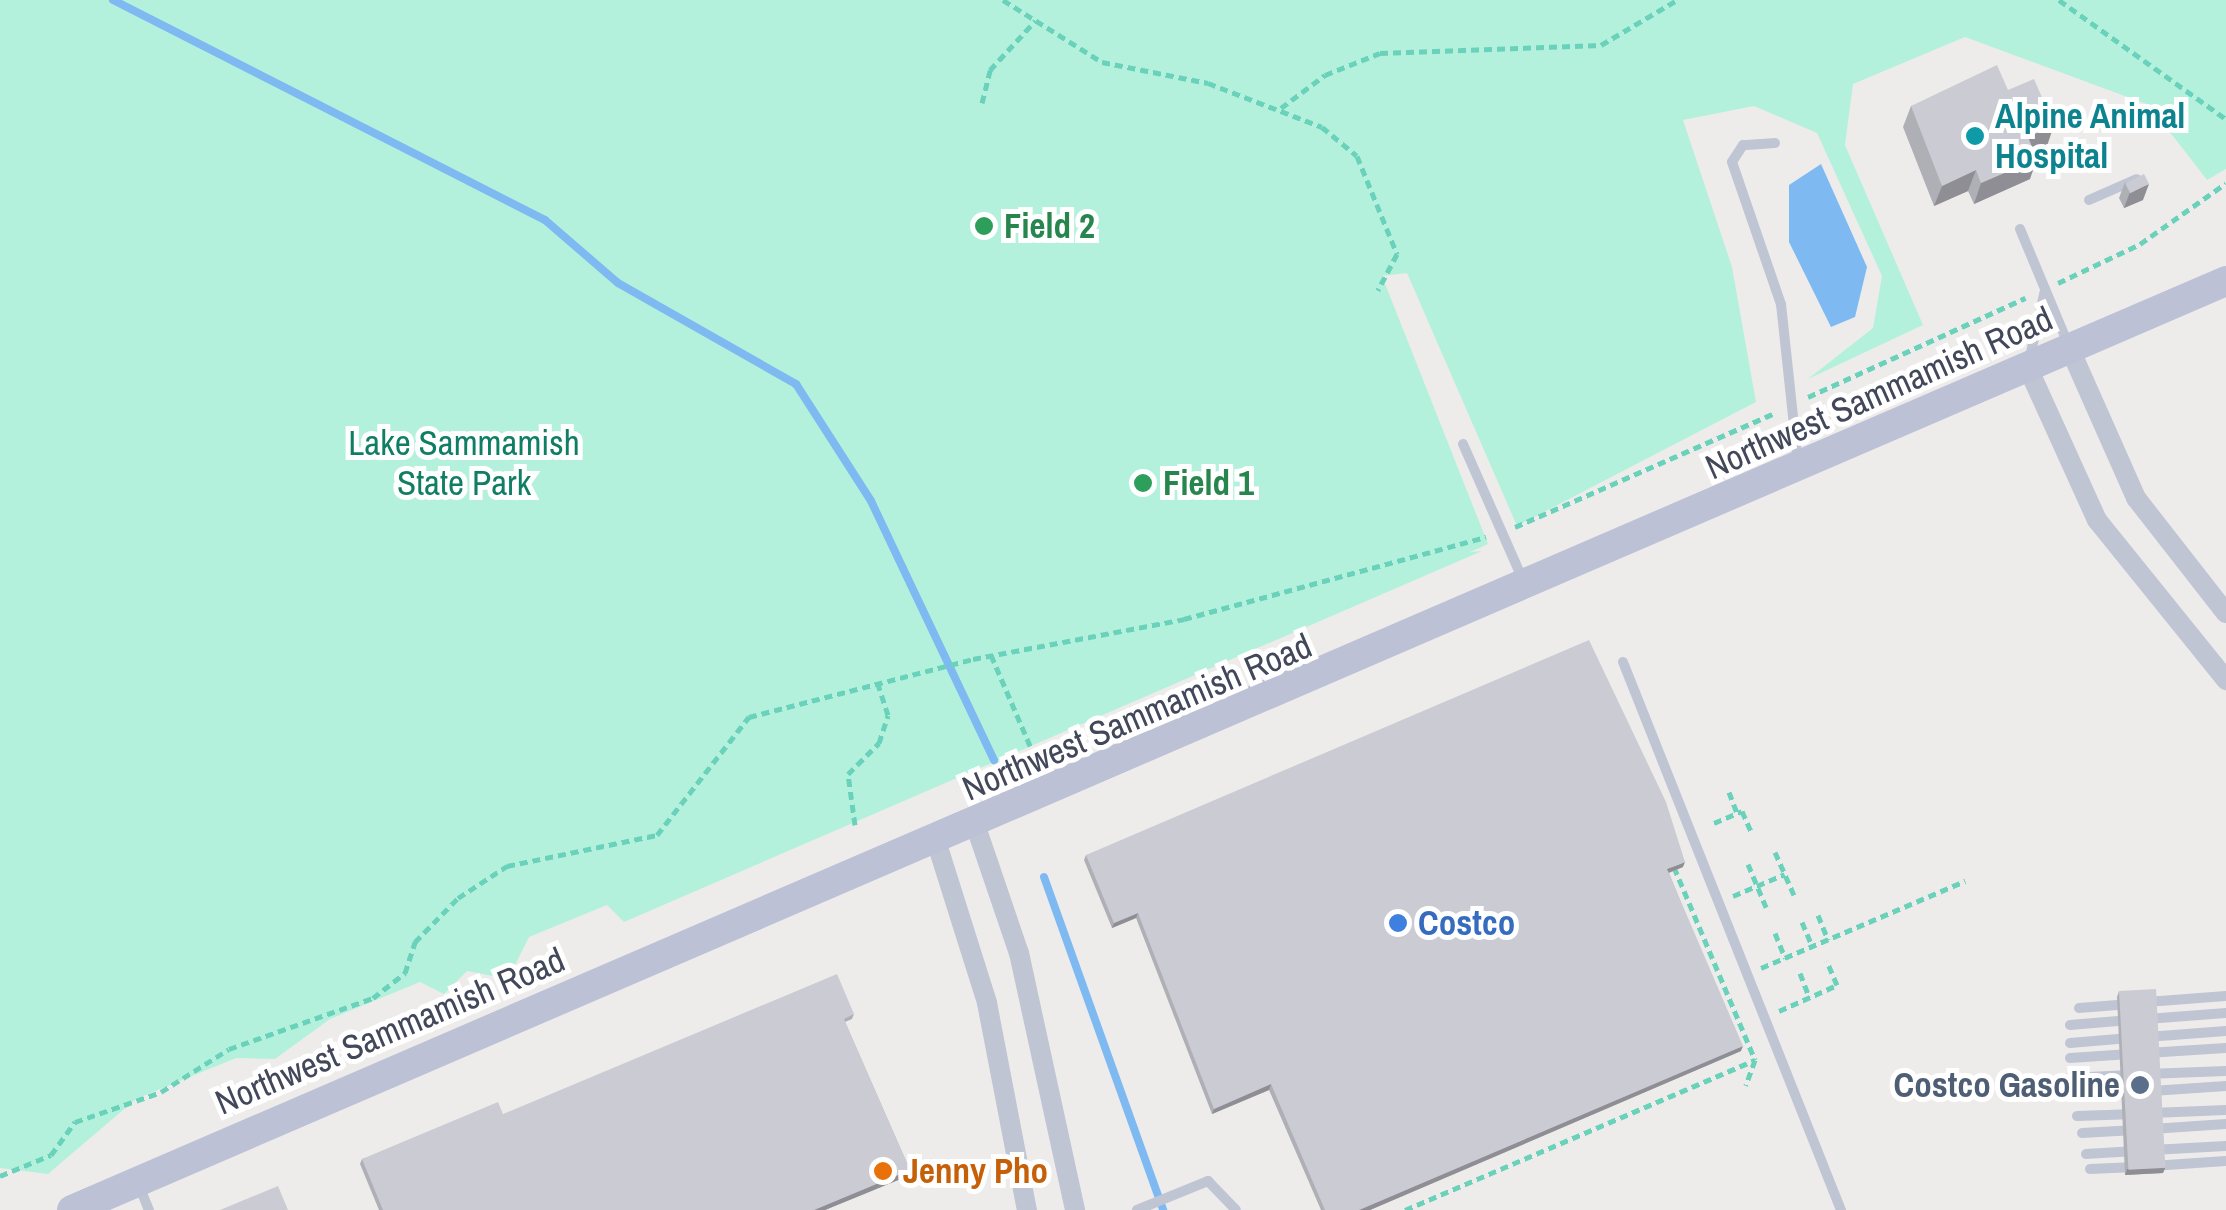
<!DOCTYPE html>
<style>
body{margin:0}
#map{position:relative;width:2226px;height:1210px;overflow:hidden;background:#eeeceb;font-family:"Archivo Narrow",sans-serif}
div>[style]{position:absolute}
.green>*{inset:0;background:#b4f1dc}
.water>*{inset:0;background:#7ebaf1}
.stream>*{height:8px;margin:-4px;padding:0 4px;transform-origin:4px;border-radius:4px;background:#7ebaf1}
.path>*{height:5px;margin-top:-2.5px;transform-origin:0;background:repeating-linear-gradient(90deg,#6ad1ba 0 8px,transparent 0 13px)}
.lane>*{height:10px;margin:-5px;padding:0 5px;transform-origin:5px;border-radius:5px;background:#c0c5d4}
.street>*{height:20px;margin:-10px;padding:0 10px;transform-origin:10px;border-radius:10px;background:#c0c5d4}
.secondary>*{height:30px;margin:-15px;padding:0 15px;transform-origin:15px;border-radius:15px;background:#bcc1d6}
.wall>*{inset:0;background:#afafb6}
.shaded-wall>*{inset:0;background:#8e8e94}
.building>*{inset:0;background:#cbcbd4;transform-origin:0 0}
.dots>*{width:28px;height:28px;translate:-50% -50%;box-sizing:border-box;border:5px solid #fff;border-radius:50%}
span{translate:-50% -50%;white-space:nowrap;text-align:center;line-height:1.15;-webkit-text-stroke:10px #fff;paint-order:stroke}
.culture-label{font-size:35px;color:#0d838f;font-weight:700}
.left{translate:0 -50%;text-align:left}
.leisure-label{font-size:35px;color:#27864d;font-weight:700}
.street-label{font-size:35px;color:#42485a}
.park-label{font-size:35px;color:#107e65}
.shop-label{font-size:35px;color:#366cbe;font-weight:700}
.service-label{font-size:35px;color:#4e5e75;font-weight:700}
.right{translate:-100% -50%;text-align:right}
.food-label{font-size:35px;color:#c56008;font-weight:700}
</style>
<div id="map">
<div class="green">
<i style="clip-path:polygon(0 0,2226px 0,2226px 169px,2207px 180px,2149px 105px,1965px 37px,1853px 84px,1845px 145px,1923px 325px,1808px 379px,1873px 328px,1882px 276px,1817px 133px,1754px 106px,1683px 120px,1732px 267px,1756px 402px,1517px 526px,1407px 273px,1382px 276px,1488px 544px,1470px 552px,1482px 551px,624px 922px,607px 905px,529px 937px,508px 979px,467px 971px,444px 994px,420px 982px,330px 1019px,275px 1059px,236px 1058px,136px 1099px,48px 1174px,0 1168px)"></i>
</div>
<div class="water">
<i style="clip-path:polygon(1821px 164px,1867px 267px,1855px 317px,1831px 327px,1789px 242px,1789px 185px)"></i>
</div>
<div class="stream">
<i style="left:113px;top:0;width:485px;rotate:27deg"></i>
<i style="left:545px;top:220px;width:96px;rotate:40.8deg"></i>
<i style="left:618px;top:283px;width:205px;rotate:29.6deg"></i>
<i style="left:796px;top:384px;width:139px;rotate:57.3deg"></i>
<i style="left:871px;top:501px;width:287px;rotate:64.6deg"></i>
<i style="left:1044px;top:877px;width:354px;rotate:70.3deg"></i>
</div>
<div class="path">
<i style="left:1003px;top:0;width:117px;rotate:32.1deg"></i>
<i style="left:1102px;top:62px;width:108px;rotate:11.2deg"></i>
<i style="left:1208px;top:83px;width:122px;rotate:21.1deg"></i>
<i style="left:1322px;top:127px;width:45px;rotate:39.6deg"></i>
<i style="left:1357px;top:156px;width:106px;rotate:67.8deg"></i>
<i style="left:1397px;top:254px;width:41px;rotate:117.8deg"></i>
<i style="left:2059px;top:0;width:205px;rotate:35.5deg"></i>
<i style="left:982px;top:103px;width:34px;rotate:-76deg"></i>
<i style="left:990px;top:70px;width:67px;rotate:-47.4deg"></i>
<i style="left:1281px;top:108px;width:55px;rotate:-36.9deg"></i>
<i style="left:1325px;top:75px;width:59px;rotate:-21.8deg"></i>
<i style="left:1380px;top:53px;width:221px;rotate:-2.1deg"></i>
<i style="left:1601px;top:45px;width:88px;rotate:-30.6deg"></i>
<i style="left:2058px;top:283px;width:91px;rotate:-25.4deg"></i>
<i style="left:2140px;top:244px;width:105px;rotate:-35.3deg"></i>
<i style="left:1808px;top:397px;width:239px;rotate:-24.5deg"></i>
<i style="left:1515px;top:527px;width:284px;rotate:-23.7deg"></i>
<i style="left:991px;top:655px;width:101px;rotate:66.7deg"></i>
<i style="left:1729px;top:792px;width:22px;rotate:69deg"></i>
<i style="left:1714px;top:823px;width:30px;rotate:-23deg"></i>
<i style="left:1742px;top:811px;width:24px;rotate:66deg"></i>
<i style="left:855px;top:825px;width:51px;rotate:-97.8deg"></i>
<i style="left:848px;top:774px;width:44px;rotate:-45deg"></i>
<i style="left:879px;top:743px;width:29px;rotate:-72deg"></i>
<i style="left:888px;top:715px;width:32px;rotate:-108deg"></i>
<i style="left:1775px;top:852px;width:47px;rotate:66.2deg"></i>
<i style="left:1748px;top:864px;width:47px;rotate:67.3deg"></i>
<i style="left:1674px;top:867px;width:209px;rotate:67.2deg"></i>
<i style="left:1755px;top:1060px;width:27px;rotate:110deg"></i>
<i style="left:1733px;top:896px;width:56px;rotate:-22.9deg"></i>
<i style="left:1818px;top:915px;width:27px;rotate:68deg"></i>
<i style="left:1802px;top:922px;width:26px;rotate:67deg"></i>
<i style="left:1775px;top:933px;width:27px;rotate:68deg"></i>
<i style="left:1761px;top:968px;width:222px;rotate:-23.1deg"></i>
<i style="left:1800px;top:973px;width:26px;rotate:69deg"></i>
<i style="left:1779px;top:1011px;width:64px;rotate:-24.1deg"></i>
<i style="left:1837px;top:985px;width:26px;rotate:-113deg"></i>
<i style="left:0;top:1176px;width:55px;rotate:-22.4deg"></i>
<i style="left:51px;top:1155px;width:41px;rotate:-54deg"></i>
<i style="left:75px;top:1122px;width:91px;rotate:-19.2deg"></i>
<i style="left:161px;top:1092px;width:80px;rotate:-32.3deg"></i>
<i style="left:229px;top:1049px;width:153px;rotate:-19.5deg"></i>
<i style="left:373px;top:998px;width:41px;rotate:-38deg"></i>
<i style="left:405px;top:973px;width:33px;rotate:-72deg"></i>
<i style="left:415px;top:942px;width:62px;rotate:-45.7deg"></i>
<i style="left:458px;top:898px;width:59px;rotate:-33.1deg"></i>
<i style="left:507px;top:866px;width:153px;rotate:-11.7deg"></i>
<i style="left:657px;top:835px;width:150px;rotate:-52.1deg"></i>
<i style="left:749px;top:717px;width:231px;rotate:-14.5deg"></i>
<i style="left:973px;top:659px;width:215px;rotate:-10.7deg"></i>
<i style="left:1184px;top:619px;width:313px;rotate:-15.2deg"></i>
<i style="left:1405px;top:1210px;width:381px;rotate:-23.2deg"></i>
</div>
<div class="lane">
<i style="left:1775px;top:143px;width:32px;rotate:176deg"></i>
<i style="left:1743px;top:145px;width:20px;rotate:123deg"></i>
<i style="left:1732px;top:162px;width:150px;rotate:71deg"></i>
<i style="left:1781px;top:304px;width:161px;rotate:83.9deg"></i>
<i style="left:2089px;top:200px;width:52px;rotate:-23.6deg"></i>
<i style="left:2020px;top:229px;width:125px;rotate:67.3deg"></i>
<i style="left:2029px;top:361px;width:73px;rotate:-77.3deg"></i>
<i style="left:1463px;top:444px;width:151px;rotate:66.2deg"></i>
<i style="left:1623px;top:662px;width:590px;rotate:68.31deg"></i>
<i style="left:2147px;top:1002px;width:79px;rotate:-4.3deg"></i>
<i style="left:2079px;top:1008px;width:51px;rotate:-4.5deg"></i>
<i style="left:2147px;top:1019px;width:79px;rotate:-4.3deg"></i>
<i style="left:2070px;top:1025px;width:60px;rotate:-4.8deg"></i>
<i style="left:2147px;top:1037px;width:79px;rotate:-4.3deg"></i>
<i style="left:2070px;top:1043px;width:60px;rotate:-4.8deg"></i>
<i style="left:2147px;top:1053px;width:79px;rotate:-3.6deg"></i>
<i style="left:2070px;top:1058px;width:60px;rotate:-3.8deg"></i>
<i style="left:2147px;top:1074px;width:79px;rotate:-2.2deg"></i>
<i style="left:2068px;top:1078px;width:62px;rotate:-2.8deg"></i>
<i style="left:2152px;top:1091px;width:74px;rotate:-3.9deg"></i>
<i style="left:2072px;top:1096px;width:63px;rotate:-3.6deg"></i>
<i style="left:2152px;top:1113px;width:74px;rotate:-2.3deg"></i>
<i style="left:2077px;top:1116px;width:58px;rotate:-2deg"></i>
<i style="left:2152px;top:1129px;width:74px;rotate:-3.9deg"></i>
<i style="left:2082px;top:1133px;width:53px;rotate:-3.2deg"></i>
<i style="left:2152px;top:1150px;width:74px;rotate:-3.1deg"></i>
<i style="left:2086px;top:1154px;width:49px;rotate:-3.5deg"></i>
<i style="left:2152px;top:1166px;width:74px;rotate:-3.9deg"></i>
<i style="left:2090px;top:1169px;width:45px;rotate:-2.5deg"></i>
<i style="left:138px;top:1183px;width:29px;rotate:68deg"></i>
<i style="left:1137px;top:1210px;width:77px;rotate:-22.2deg"></i>
<i style="left:1208px;top:1181px;width:40px;rotate:46deg"></i>
</div>
<div class="street">
<i style="left:2070px;top:349px;width:163px;rotate:66.1deg"></i>
<i style="left:2136px;top:498px;width:146px;rotate:52deg"></i>
<i style="left:2028px;top:368px;width:167px;rotate:65.6deg"></i>
<i style="left:2097px;top:520px;width:206px;rotate:51.1deg"></i>
<i style="left:976px;top:827px;width:133px;rotate:71.2deg"></i>
<i style="left:1019px;top:953px;width:263px;rotate:77.7deg"></i>
<i style="left:937px;top:844px;width:167px;rotate:72.5deg"></i>
<i style="left:987px;top:1003px;width:211px;rotate:79.1deg"></i>
</div>
<div class="secondary">
<i style="left:72px;top:1210px;width:2346px;rotate:-23.33deg"></i>
</div>
<div class="wall">
<i style="clip-path:polygon(2008px 90px,2047px 146px,2034px 151px,2030px 179px,1974px 204px,1968px 191px,1934px 206px,1903px 127px,1911px 106px)"></i>
<i style="clip-path:polygon(2125px 182px,2143px 200px,2124px 208px,2119px 198px)"></i>
<i style="clip-path:polygon(1086px 855px,1683px 867px,1669px 873px,1741px 1051px,1370px 1210px,1321px 1210px,1269px 1090px,1212px 1114px,1136px 918px,1112px 928px,1084px 860px)"></i>
<i style="clip-path:polygon(2119px 991px,2165px 1168px,2163px 1173px,2125px 1175px,2117px 997px)"></i>
<i style="clip-path:polygon(854px 1014px,852px 1019px,845px 1022px,910px 1170px,908px 1176px,825px 1210px,379px 1210px,360px 1164px,362px 1159px)"></i>
</div>
<div class="shaded-wall">
<i style="clip-path:polygon(2054px 125px,2047px 146px,2020px 157px,2028px 137px)"></i>
<i style="clip-path:polygon(2037px 159px,2030px 179px,1974px 204px,1981px 183px)"></i>
<i style="clip-path:polygon(1976px 170px,1968px 191px,1934px 206px,1942px 186px)"></i>
<i style="clip-path:polygon(2149px 184px,2143px 200px,2124px 208px,2130px 192px)"></i>
<i style="clip-path:polygon(1685px 862px,1683px 867px,1665px 874px,1667px 869px)"></i>
<i style="clip-path:polygon(1138px 913px,1136px 918px,1112px 928px,1114px 923px)"></i>
<i style="clip-path:polygon(1743px 1046px,1741px 1051px,1370px 1210px,1359px 1210px)"></i>
<i style="clip-path:polygon(1271px 1084px,1269px 1090px,1212px 1114px,1214px 1109px)"></i>
<i style="clip-path:polygon(2165px 1168px,2163px 1173px,2125px 1175px,2127px 1169px)"></i>
<i style="clip-path:polygon(910px 1170px,908px 1176px,825px 1210px,814px 1210px)"></i>
</div>
<div class="building">
<i style="clip-path:polygon(1997px 65px,2008px 90px,2034px 79px,2054px 125px,2028px 137px,2037px 159px,1981px 183px,1976px 170px,1942px 186px,1911px 106px)"></i>
<i style="left:2144px;top:174px;width:11px;height:21px;rotate:63deg"></i>
<i style="clip-path:polygon(1589px 640px,1666px 802px,1685px 862px,1667px 869px,1743px 1046px,1359px 1210px,1325px 1210px,1271px 1084px,1214px 1109px,1138px 913px,1114px 923px,1086px 855px)"></i>
<i style="clip-path:polygon(837px 974px,854px 1014px,844px 1019px,910px 1170px,814px 1210px,383px 1210px,362px 1159px,498px 1102px,503px 1114px)"></i>
<i style="left:2156px;top:989px;width:179px;height:37px;rotate:87deg"></i>
<i style="clip-path:polygon(278px 1186px,288px 1210px,220px 1210px)"></i>
</div>
<div class="dots">
<i style="left:1975px;top:136px;background:#0f9aa8"></i>
<i style="left:984px;top:226px;background:#2e9e5b"></i>
<i style="left:1143px;top:483px;background:#2e9e5b"></i>
<i style="left:1398px;top:923px;background:#3f7fe0"></i>
<i style="left:2140px;top:1085px;background:#5c6f8a"></i>
<i style="left:883px;top:1171px;background:#e8710a"></i>
</div>
<div class="culture-label">
<span class="left" style="left:1995px;top:136px">Alpine Animal<br>Hospital</span>
</div>
<div class="leisure-label">
<span class="left" style="left:1004px;top:226px">Field 2</span>
<span class="left" style="left:1163px;top:483px">Field 1</span>
</div>
<div class="street-label">
<span style="left:1879px;top:393px;rotate:-24deg">Northwest Sammamish Road</span>
<span style="left:1137px;top:717px;rotate:-23deg">Northwest Sammamish Road</span>
<span style="left:390px;top:1031px;rotate:-23deg">Northwest Sammamish Road</span>
</div>
<div class="park-label">
<span style="left:464px;top:463px">Lake Sammamish<br>State Park</span>
</div>
<div class="shop-label">
<span class="left" style="left:1418px;top:923px">Costco</span>
</div>
<div class="service-label">
<span class="right" style="left:2120px;top:1085px">Costco Gasoline</span>
</div>
<div class="food-label">
<span class="left" style="left:903px;top:1171px">Jenny Pho</span>
</div>
</div>
